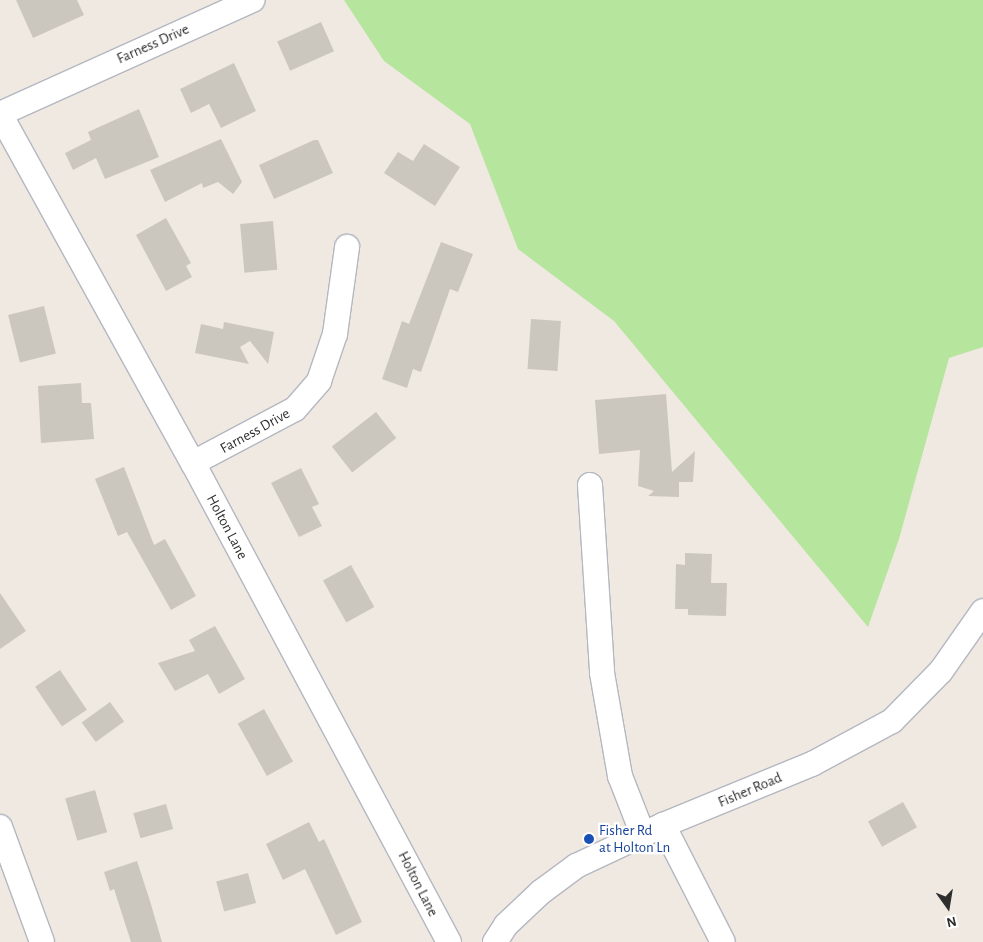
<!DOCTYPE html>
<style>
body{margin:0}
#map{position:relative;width:983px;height:942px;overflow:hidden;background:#efe9e1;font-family:"Alegreya Sans",sans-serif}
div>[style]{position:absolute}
.green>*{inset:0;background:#b6e59e}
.building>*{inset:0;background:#cbc7bf;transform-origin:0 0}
.roads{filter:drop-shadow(1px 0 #b4b7c1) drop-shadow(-1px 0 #b4b7c1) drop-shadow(0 1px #b4b7c1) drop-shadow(0 -1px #b4b7c1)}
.minor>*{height:24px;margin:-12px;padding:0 12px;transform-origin:12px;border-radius:12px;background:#fff}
.dots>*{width:14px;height:14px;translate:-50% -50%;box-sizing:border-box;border:2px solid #fff;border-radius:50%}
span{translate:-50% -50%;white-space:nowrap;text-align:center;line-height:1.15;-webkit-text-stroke:4.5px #fff;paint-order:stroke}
.street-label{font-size:15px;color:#2e2e2e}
.transit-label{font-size:15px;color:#164399}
.left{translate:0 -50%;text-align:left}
.north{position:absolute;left:923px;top:882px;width:50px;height:50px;-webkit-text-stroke:4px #fff;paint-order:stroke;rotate:167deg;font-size:14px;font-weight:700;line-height:20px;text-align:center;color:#2e2e2e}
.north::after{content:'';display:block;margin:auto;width:18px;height:22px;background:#2e2e2e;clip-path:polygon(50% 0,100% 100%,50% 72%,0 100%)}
</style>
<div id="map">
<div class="green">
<i style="clip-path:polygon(344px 0,983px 0,983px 347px,949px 358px,899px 539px,868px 627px,614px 321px,518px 249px,470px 124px,384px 61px)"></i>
</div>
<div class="building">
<i style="clip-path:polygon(16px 0,77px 0,84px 15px,33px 38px)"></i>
<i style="left:321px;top:22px;width:32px;height:48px;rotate:66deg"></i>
<i style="clip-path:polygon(234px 63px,256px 111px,221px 128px,209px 104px,191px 113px,180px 89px)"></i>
<i style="clip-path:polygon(139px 109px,159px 157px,105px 179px,96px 158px,73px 170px,65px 153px,91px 140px,88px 132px)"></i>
<i style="clip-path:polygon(221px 139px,242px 182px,233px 194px,218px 182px,203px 188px,202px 183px,165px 202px,150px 170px)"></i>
<i style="clip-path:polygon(314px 140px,318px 140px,333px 173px,274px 199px,259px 165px)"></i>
<i style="clip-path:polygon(424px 144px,460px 167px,435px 206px,384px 173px,398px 152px,413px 161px)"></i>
<i style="clip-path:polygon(166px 218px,191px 263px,186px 266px,192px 277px,166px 291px,136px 235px)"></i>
<i style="left:273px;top:221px;width:49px;height:33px;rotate:85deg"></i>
<i style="clip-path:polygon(441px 242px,473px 254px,458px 292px,450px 289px,421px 372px,413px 369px,407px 388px,382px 379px,402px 321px,409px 324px)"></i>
<i style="left:44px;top:306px;width:49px;height:37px;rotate:76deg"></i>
<i style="left:531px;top:319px;width:30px;height:50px;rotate:4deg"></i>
<i style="clip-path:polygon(224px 322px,274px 332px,268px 364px,250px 341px,240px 347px,249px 364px,195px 353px,201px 324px,223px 329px)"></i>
<i style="clip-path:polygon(81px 383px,82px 403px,91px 403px,94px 439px,41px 443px,38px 386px)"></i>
<i style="clip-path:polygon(666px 394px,672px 472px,695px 451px,693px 482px,679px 482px,679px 497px,648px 496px,654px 491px,638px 486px,640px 450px,599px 454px,595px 400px)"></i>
<i style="left:376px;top:412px;width:33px;height:56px;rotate:52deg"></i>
<i style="clip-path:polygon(124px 467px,154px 545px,165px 539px,196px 596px,171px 610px,127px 532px,118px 536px,95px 479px)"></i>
<i style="clip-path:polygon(301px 468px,319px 504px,312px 507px,322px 526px,299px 537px,271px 483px)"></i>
<i style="clip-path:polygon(685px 553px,712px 554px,711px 583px,727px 583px,726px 616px,688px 615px,688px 609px,675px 609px,676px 564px,685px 565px)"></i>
<i style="left:351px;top:565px;width:48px;height:32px;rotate:61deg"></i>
<i style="clip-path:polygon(0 593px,26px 631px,0 649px)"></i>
<i style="clip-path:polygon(215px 626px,245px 679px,219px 694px,208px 674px,175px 691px,158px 663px,195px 651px,189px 640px)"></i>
<i style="left:60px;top:670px;width:48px;height:30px;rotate:56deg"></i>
<i style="left:110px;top:702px;width:24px;height:35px;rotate:54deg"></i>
<i style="left:264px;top:709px;width:60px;height:30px;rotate:61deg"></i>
<i style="left:95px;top:790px;width:44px;height:31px;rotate:74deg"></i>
<i style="left:903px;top:802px;width:29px;height:40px;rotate:61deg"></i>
<i style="left:166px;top:804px;width:26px;height:34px;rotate:74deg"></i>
<i style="clip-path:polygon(309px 822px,319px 842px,324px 839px,362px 922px,336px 935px,305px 869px,283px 880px,266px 844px)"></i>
<i style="clip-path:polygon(137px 861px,150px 901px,162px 942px,131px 942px,114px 889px,110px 891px,104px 872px)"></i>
<i style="left:248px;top:873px;width:31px;height:33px;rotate:75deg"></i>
</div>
<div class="roads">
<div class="minor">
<i style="left:0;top:114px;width:399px;rotate:61.1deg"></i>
<i style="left:193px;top:463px;width:543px;rotate:61.88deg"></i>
<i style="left:0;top:114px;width:277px;rotate:-24.3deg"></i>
<i style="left:193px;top:463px;width:115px;rotate:-27.9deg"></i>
<i style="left:295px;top:409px;width:37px;rotate:-49deg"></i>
<i style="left:319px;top:381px;width:50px;rotate:-71.2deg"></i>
<i style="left:335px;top:334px;width:88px;rotate:-82.1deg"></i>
<i style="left:590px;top:485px;width:188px;rotate:86.3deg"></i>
<i style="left:602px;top:673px;width:105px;rotate:80.1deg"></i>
<i style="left:620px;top:776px;width:63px;rotate:68.7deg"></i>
<i style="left:663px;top:825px;width:131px;rotate:62.9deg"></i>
<i style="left:0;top:827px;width:122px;rotate:69.9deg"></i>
<i style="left:495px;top:942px;width:20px;rotate:-57deg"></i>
<i style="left:506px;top:925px;width:48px;rotate:-43.3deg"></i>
<i style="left:541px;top:892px;width:44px;rotate:-36.6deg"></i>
<i style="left:576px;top:866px;width:96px;rotate:-25.2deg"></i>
<i style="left:663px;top:825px;width:161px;rotate:-22.3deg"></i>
<i style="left:812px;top:764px;width:91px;rotate:-28.3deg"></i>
<i style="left:892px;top:721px;width:70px;rotate:-45.6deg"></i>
<i style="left:941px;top:671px;width:73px;rotate:-55deg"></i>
</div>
</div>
<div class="dots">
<i style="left:589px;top:839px;background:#1a4fb4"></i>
</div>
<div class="street-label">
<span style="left:153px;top:44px;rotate:-24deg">Farness Drive</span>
<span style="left:255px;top:431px;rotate:-29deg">Farness Drive</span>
<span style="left:227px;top:527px;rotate:62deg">Holton Lane</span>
<span style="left:750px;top:790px;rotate:-23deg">Fisher Road</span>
<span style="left:418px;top:884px;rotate:63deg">Holton Lane</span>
</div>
<div class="transit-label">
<span class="left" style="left:599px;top:839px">Fisher Rd<br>at Holton Ln</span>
</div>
<div class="north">N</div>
</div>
